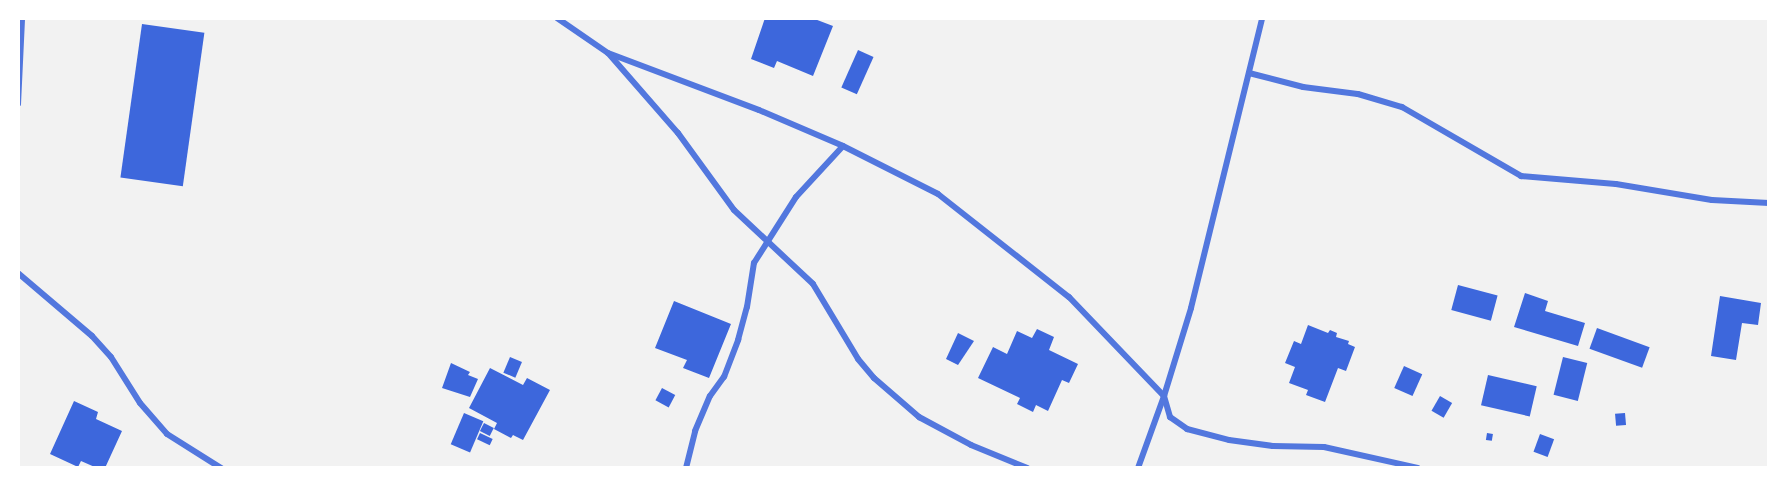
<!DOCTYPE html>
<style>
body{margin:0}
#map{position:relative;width:1787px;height:486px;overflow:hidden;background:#f2f2f2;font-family:Spectral,serif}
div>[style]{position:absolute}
.building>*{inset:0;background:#3d67dc;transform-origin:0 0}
.service>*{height:4.5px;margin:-2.25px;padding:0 2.25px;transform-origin:2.25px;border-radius:2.25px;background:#5277de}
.minor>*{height:6px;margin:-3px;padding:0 3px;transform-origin:3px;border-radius:3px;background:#5277de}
span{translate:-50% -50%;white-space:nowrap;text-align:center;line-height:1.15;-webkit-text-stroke:6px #fff;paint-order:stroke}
.frame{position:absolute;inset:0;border:20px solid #fff;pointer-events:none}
</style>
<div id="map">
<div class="building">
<i style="clip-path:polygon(765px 18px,812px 18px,833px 26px,813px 76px,777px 61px,774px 68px,751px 59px)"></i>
<i style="left:142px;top:24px;width:63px;height:155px;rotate:8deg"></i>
<i style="left:858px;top:50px;width:17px;height:41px;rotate:24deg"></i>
<i style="left:1458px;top:285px;width:41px;height:26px;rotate:15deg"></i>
<i style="clip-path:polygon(1525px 293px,1548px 301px,1545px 311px,1585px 323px,1578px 346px,1514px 327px)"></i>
<i style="clip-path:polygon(1720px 296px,1761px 303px,1758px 325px,1742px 323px,1736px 360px,1711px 356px)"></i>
<i style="clip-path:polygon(674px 301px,731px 324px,709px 378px,683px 368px,687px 360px,655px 348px)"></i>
<i style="clip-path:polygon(1308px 325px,1328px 333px,1330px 330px,1337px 333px,1336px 337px,1349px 341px,1348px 344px,1355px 347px,1346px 371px,1338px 368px,1325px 402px,1306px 395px,1308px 390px,1289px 383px,1295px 367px,1285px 363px,1294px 341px,1301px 344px)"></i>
<i style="left:1597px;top:328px;width:56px;height:22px;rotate:20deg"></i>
<i style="clip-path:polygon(1037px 329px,1054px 337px,1049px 350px,1078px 364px,1069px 383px,1062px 380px,1048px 411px,1036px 405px,1033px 412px,1017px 404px,1020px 398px,978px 378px,993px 347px,1007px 354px,1017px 331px,1032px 338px)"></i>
<i style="clip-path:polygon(958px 333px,974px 341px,958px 365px,946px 359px)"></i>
<i style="left:510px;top:357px;width:13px;height:17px;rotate:23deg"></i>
<i style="left:1563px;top:357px;width:25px;height:39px;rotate:14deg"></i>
<i style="clip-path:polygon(451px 363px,470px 372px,468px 375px,478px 379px,470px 397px,442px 388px)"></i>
<i style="left:1404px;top:366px;width:20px;height:24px;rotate:24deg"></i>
<i style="clip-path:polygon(490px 368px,523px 385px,527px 378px,550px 390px,523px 440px,513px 435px,511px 438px,494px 429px,497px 423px,469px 408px)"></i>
<i style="left:1488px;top:375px;width:50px;height:31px;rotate:13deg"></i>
<i style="left:662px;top:388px;width:15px;height:14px;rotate:28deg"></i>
<i style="left:1440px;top:396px;width:14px;height:17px;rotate:30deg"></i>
<i style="clip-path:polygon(74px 401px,98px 412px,96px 419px,122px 431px,105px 468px,97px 468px,81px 461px,78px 467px,50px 454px)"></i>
<i style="left:464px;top:413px;width:21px;height:34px;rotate:23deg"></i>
<i style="left:1625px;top:413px;width:12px;height:10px;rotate:85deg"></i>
<i style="left:484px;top:423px;width:11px;height:9px;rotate:27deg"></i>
<i style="left:480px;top:433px;width:14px;height:7px;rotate:25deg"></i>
<i style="left:1487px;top:433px;width:6px;height:7px;rotate:9deg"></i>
<i style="left:1540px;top:434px;width:15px;height:19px;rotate:20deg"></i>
</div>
<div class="service">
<i style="left:18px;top:104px;width:86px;rotate:-87.3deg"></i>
</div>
<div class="minor">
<i style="left:557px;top:18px;width:62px;rotate:34.5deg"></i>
<i style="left:608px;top:53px;width:161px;rotate:20.7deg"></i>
<i style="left:759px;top:110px;width:91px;rotate:23.2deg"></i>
<i style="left:843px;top:146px;width:106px;rotate:26.8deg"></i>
<i style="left:938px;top:194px;width:167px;rotate:38.2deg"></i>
<i style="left:1069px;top:297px;width:137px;rotate:46.2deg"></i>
<i style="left:1164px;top:396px;width:22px;rotate:74deg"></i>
<i style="left:1170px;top:417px;width:21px;rotate:35deg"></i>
<i style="left:1187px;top:429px;width:43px;rotate:14.7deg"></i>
<i style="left:1229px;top:440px;width:44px;rotate:7.8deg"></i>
<i style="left:1273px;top:446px;width:51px;rotate:1.1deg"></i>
<i style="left:1324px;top:447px;width:96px;rotate:12.6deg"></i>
<i style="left:609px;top:54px;width:105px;rotate:48.9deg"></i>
<i style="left:678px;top:133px;width:95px;rotate:54deg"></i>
<i style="left:734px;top:210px;width:108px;rotate:43.1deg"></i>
<i style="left:813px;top:284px;width:87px;rotate:59deg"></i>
<i style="left:858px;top:359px;width:25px;rotate:50deg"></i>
<i style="left:874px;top:378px;width:60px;rotate:40.9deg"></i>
<i style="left:919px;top:417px;width:59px;rotate:28.3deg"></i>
<i style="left:971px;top:445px;width:61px;rotate:22.3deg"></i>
<i style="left:1249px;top:73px;width:56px;rotate:14.5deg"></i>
<i style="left:1303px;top:87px;width:55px;rotate:7.3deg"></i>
<i style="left:1358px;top:94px;width:46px;rotate:16.5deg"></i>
<i style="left:1402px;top:107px;width:138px;rotate:30.1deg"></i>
<i style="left:1521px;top:176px;width:95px;rotate:4.8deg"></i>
<i style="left:1616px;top:184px;width:97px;rotate:9.5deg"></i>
<i style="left:1712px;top:200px;width:57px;rotate:3deg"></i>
<i style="left:18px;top:273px;width:97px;rotate:40.4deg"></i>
<i style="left:92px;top:336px;width:28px;rotate:48deg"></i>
<i style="left:111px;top:357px;width:54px;rotate:57.8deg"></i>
<i style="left:140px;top:403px;width:41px;rotate:48.9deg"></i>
<i style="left:167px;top:434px;width:64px;rotate:32.2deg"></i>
<i style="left:686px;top:468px;width:38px;rotate:-76deg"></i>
<i style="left:695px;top:431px;width:38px;rotate:-67deg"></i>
<i style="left:710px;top:396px;width:24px;rotate:-54deg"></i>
<i style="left:724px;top:377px;width:40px;rotate:-69deg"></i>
<i style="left:738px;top:340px;width:34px;rotate:-75deg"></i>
<i style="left:747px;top:307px;width:45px;rotate:-81deg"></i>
<i style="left:754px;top:263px;width:78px;rotate:-57.5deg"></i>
<i style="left:796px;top:197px;width:69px;rotate:-47.3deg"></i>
<i style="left:1138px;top:468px;width:77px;rotate:-70.1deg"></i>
<i style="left:1164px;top:396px;width:92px;rotate:-72.9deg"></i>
<i style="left:1191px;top:308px;width:299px;rotate:-76.2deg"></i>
</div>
<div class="frame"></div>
</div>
